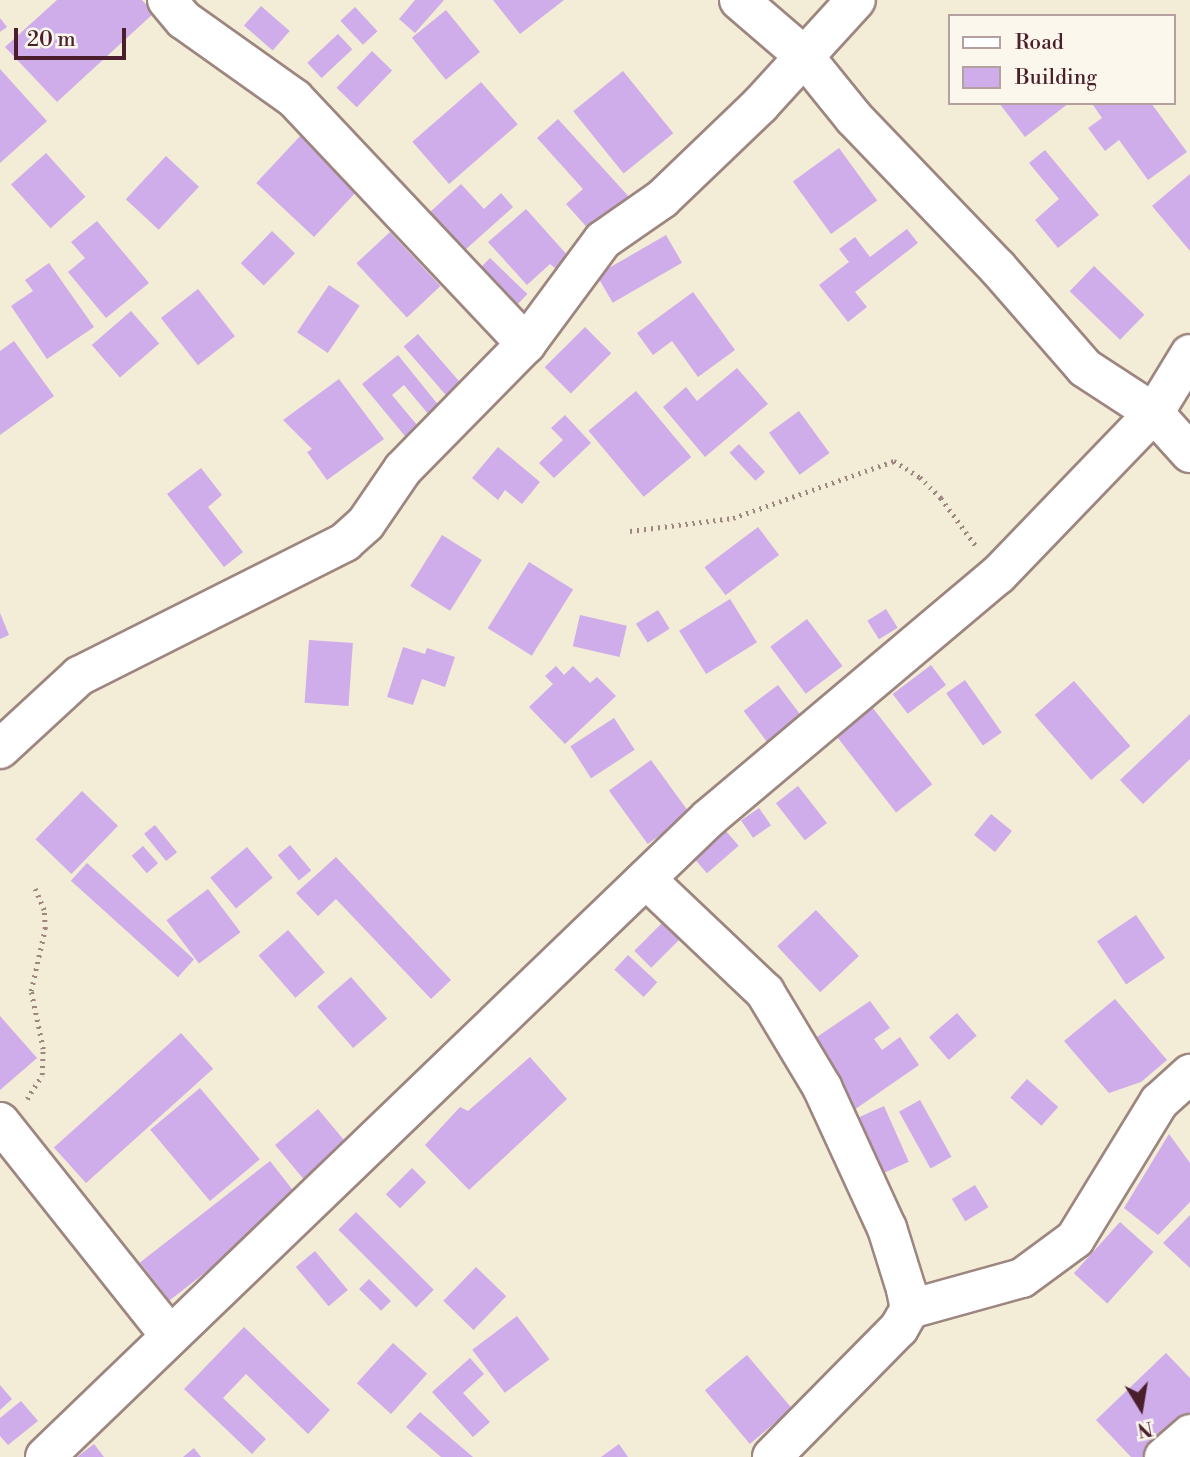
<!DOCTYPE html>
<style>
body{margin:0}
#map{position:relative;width:1190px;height:1457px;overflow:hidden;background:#f3ecd6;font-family:"Libre Bodoni",serif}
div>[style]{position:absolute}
.building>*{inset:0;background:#cfadea;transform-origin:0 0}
.path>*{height:4.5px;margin-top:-2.25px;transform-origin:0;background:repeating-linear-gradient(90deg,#9e8680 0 2px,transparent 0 7px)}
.roads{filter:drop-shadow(2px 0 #9e8680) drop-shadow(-2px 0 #9e8680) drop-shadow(0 2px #9e8680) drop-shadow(0 -2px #9e8680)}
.street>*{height:38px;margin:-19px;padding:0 19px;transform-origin:19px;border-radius:19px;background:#fff}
span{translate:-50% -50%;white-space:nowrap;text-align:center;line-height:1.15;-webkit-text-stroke:5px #fbf7ec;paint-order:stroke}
.legend{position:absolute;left:948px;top:14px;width:228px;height:91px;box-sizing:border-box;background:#fbf7ec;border:2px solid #b4a19f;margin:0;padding:9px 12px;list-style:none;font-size:21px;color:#4a1f2b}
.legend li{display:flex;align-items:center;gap:14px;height:35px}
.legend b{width:35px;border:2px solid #b4a19f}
.north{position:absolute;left:1106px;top:1373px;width:70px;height:70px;-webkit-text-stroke:5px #fbf7ec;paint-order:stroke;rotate:169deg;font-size:19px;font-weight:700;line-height:28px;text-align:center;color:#4a1f2b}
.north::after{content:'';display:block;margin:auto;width:24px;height:32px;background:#4a1f2b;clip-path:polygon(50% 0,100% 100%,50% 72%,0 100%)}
.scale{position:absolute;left:14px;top:28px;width:112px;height:32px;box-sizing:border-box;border:4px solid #4a1f2b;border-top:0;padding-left:9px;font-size:21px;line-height:24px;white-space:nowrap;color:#4a1f2b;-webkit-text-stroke:5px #fbf7ec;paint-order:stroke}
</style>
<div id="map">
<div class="building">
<i style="clip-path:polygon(57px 0,142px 0,154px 13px,57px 102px,5px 47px)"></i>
<i style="clip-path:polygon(415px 0,444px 0,415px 33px,399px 19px)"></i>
<i style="clip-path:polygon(493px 0,564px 0,520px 34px)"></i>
<i style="left:261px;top:6px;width:38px;height:26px;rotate:41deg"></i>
<i style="left:355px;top:7px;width:33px;height:20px;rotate:47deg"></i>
<i style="left:446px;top:10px;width:54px;height:44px;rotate:51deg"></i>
<i style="clip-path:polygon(0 18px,7px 27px,0 32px)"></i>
<i style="left:338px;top:34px;width:21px;height:42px;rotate:47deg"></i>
<i style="left:372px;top:51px;width:28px;height:51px;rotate:44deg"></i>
<i style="clip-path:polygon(0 69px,47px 121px,0 163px)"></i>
<i style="left:623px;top:71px;width:80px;height:64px;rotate:51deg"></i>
<i style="left:481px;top:82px;width:56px;height:91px;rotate:49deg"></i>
<i style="clip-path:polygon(999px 103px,1069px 103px,1025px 137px)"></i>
<i style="clip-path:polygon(1096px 103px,1151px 103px,1187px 152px,1148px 180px,1119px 140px,1105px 151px,1088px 128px,1102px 118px,1093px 105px)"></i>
<i style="clip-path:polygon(558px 119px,631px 199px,593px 234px,566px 204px,583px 189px,537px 138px)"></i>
<i style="left:302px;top:134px;width:79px;height:67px;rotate:43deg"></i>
<i style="left:839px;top:148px;width:65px;height:57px;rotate:54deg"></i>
<i style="clip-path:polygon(1045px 150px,1099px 215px,1058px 248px,1035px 220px,1059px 199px,1029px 163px)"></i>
<i style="left:46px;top:153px;width:59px;height:47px;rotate:48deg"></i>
<i style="left:166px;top:156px;width:45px;height:59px;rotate:43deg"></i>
<i style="clip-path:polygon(1190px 174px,1190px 251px,1152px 206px)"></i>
<i style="clip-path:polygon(461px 184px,484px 209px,501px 193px,513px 207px,465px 250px,430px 212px)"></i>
<i style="clip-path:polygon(526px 209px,569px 257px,556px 269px,550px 264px,527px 285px,488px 242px)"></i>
<i style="clip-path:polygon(97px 221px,149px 283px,106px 318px,68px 272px,85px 258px,71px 242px)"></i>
<i style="clip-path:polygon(907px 229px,918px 243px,855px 292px,867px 307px,848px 322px,819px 285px,849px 262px,839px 249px,855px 237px,870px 257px)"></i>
<i style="left:272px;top:231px;width:32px;height:45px;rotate:44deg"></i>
<i style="left:390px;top:232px;width:74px;height:46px;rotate:47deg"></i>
<i style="left:666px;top:235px;width:32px;height:80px;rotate:60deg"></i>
<i style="left:490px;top:258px;width:52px;height:23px;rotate:44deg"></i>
<i style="clip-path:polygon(49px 263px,94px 327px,47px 359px,11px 306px,33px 291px,25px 280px)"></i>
<i style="left:1094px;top:266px;width:70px;height:35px;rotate:44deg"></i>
<i style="left:329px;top:285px;width:37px;height:57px;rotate:34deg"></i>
<i style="left:198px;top:289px;width:60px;height:47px;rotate:52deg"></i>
<i style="clip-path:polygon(693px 292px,735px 350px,698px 377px,672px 341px,653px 355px,637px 333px)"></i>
<i style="left:131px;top:311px;width:43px;height:52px;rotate:49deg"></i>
<i style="left:585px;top:327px;width:37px;height:57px;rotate:45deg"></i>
<i style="left:418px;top:334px;width:67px;height:19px;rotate:49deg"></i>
<i style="clip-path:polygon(14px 341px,54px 396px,0 435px,0 351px)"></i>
<i style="clip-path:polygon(398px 355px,444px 412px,434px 421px,404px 385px,392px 395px,422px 431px,409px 441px,362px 384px)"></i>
<i style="clip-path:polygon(737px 368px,768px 404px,705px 457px,663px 407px,686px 387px,697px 401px)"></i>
<i style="clip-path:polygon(339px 379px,384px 439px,327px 480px,307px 452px,312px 449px,283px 420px)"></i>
<i style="left:636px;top:391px;width:86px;height:62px;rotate:50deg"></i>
<i style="left:799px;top:411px;width:52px;height:37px;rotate:54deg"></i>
<i style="clip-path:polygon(565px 415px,591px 443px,554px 478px,539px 463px,563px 440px,551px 428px)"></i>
<i style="left:739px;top:444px;width:38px;height:13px;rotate:47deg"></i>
<i style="clip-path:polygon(498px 447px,540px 482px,522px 504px,505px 490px,498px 500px,472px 478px)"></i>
<i style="clip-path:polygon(201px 468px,222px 495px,208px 507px,243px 552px,224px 567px,167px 494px)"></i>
<i style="left:758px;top:527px;width:35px;height:67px;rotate:53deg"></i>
<i style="left:442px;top:535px;width:47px;height:60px;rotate:32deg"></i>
<i style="left:529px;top:562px;width:52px;height:78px;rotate:32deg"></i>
<i style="left:730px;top:599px;width:51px;height:60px;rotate:58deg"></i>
<i style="left:886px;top:609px;width:22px;height:22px;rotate:58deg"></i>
<i style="left:658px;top:610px;width:22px;height:26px;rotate:58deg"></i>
<i style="clip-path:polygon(0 613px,9px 635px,0 639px)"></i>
<i style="left:580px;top:615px;width:48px;height:32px;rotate:13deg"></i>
<i style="left:807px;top:619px;width:59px;height:46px;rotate:53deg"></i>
<i style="left:309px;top:640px;width:44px;height:63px;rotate:4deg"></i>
<i style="clip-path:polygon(403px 647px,425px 654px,427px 648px,455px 657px,445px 687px,422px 679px,413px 705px,387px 697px)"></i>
<i style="left:931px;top:665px;width:25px;height:48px;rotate:53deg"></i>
<i style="clip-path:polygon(556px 666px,564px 675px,573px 666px,590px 683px,597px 677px,616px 696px,565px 744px,529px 707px,553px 684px,545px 676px)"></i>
<i style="left:965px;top:680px;width:64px;height:23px;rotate:55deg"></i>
<i style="left:1074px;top:681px;width:86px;height:52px;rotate:49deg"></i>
<i style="left:778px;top:685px;width:40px;height:43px;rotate:53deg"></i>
<i style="left:872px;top:707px;width:98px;height:46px;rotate:52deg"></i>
<i style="clip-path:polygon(1190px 714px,1190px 759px,1143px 804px,1120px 780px)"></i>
<i style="left:614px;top:718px;width:38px;height:52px;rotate:57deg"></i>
<i style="left:651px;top:760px;width:66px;height:52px;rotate:54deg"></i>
<i style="left:798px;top:786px;width:47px;height:28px;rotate:52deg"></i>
<i style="left:82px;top:791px;width:50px;height:67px;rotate:44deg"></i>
<i style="left:759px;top:808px;width:21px;height:22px;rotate:55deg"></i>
<i style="left:991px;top:814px;width:27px;height:27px;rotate:39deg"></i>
<i style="left:719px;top:823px;width:30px;height:42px;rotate:49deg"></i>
<i style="left:155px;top:825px;width:35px;height:14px;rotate:51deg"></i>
<i style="left:290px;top:845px;width:33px;height:16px;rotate:50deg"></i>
<i style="left:143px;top:846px;width:23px;height:15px;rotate:49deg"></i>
<i style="left:247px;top:847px;width:40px;height:48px;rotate:50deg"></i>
<i style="clip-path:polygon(336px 857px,451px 980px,431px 999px,336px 899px,318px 916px,296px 893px)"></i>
<i style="left:87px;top:863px;width:144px;height:24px;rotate:42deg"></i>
<i style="left:208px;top:889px;width:54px;height:52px;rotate:53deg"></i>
<i style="left:816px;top:910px;width:63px;height:53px;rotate:47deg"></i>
<i style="left:1136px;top:915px;width:52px;height:47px;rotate:56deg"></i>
<i style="left:664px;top:921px;width:24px;height:42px;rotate:45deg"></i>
<i style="left:288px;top:930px;width:56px;height:39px;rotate:49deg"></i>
<i style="left:628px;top:955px;width:40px;height:20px;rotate:43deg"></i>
<i style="left:351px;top:977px;width:55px;height:45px;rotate:49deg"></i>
<i style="clip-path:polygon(1115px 999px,1167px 1060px,1141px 1082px,1109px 1093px,1064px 1041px)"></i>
<i style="clip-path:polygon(870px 1001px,890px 1028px,874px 1039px,882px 1050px,900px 1037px,919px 1065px,854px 1110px,808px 1043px)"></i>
<i style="left:957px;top:1013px;width:30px;height:37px;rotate:49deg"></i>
<i style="clip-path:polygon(0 1016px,37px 1058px,0 1090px)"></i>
<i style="left:181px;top:1033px;width:48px;height:171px;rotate:48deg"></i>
<i style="clip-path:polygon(530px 1057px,567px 1099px,469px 1190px,425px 1145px,460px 1107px,468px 1111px)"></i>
<i style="left:1027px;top:1079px;width:42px;height:25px;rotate:42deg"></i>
<i style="left:200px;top:1088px;width:93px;height:65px;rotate:50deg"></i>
<i style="left:920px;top:1100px;width:65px;height:24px;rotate:61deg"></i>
<i style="left:884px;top:1106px;width:61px;height:41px;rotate:66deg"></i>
<i style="left:318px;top:1109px;width:55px;height:56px;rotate:50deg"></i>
<i style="clip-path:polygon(1169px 1134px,1190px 1163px,1190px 1202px,1158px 1235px,1124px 1208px)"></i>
<i style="left:270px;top:1161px;width:48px;height:165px;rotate:52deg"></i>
<i style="left:412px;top:1168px;width:20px;height:37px;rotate:45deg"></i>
<i style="left:975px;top:1185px;width:26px;height:27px;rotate:59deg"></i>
<i style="left:356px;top:1212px;width:110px;height:25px;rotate:45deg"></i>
<i style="clip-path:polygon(1190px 1215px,1190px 1268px,1163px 1243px)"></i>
<i style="left:1120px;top:1222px;width:45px;height:69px;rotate:42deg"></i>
<i style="left:315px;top:1251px;width:51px;height:25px;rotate:50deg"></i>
<i style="left:476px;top:1267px;width:42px;height:47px;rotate:44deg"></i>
<i style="left:369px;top:1279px;width:31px;height:14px;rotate:45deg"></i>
<i style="left:517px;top:1316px;width:54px;height:56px;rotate:53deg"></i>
<i style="clip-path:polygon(244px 1327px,330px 1410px,308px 1434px,246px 1374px,223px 1398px,266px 1439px,252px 1454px,184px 1389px)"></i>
<i style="left:393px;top:1343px;width:46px;height:54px;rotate:42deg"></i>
<i style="clip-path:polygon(1166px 1353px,1190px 1378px,1190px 1419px,1150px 1457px,1131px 1457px,1096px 1420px)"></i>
<i style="left:747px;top:1355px;width:70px;height:55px;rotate:50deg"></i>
<i style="clip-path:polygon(470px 1358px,484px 1374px,463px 1393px,490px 1422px,473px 1437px,432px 1392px)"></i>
<i style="clip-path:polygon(0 1385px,12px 1399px,0 1410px)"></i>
<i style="clip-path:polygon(21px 1401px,38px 1421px,8px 1445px,0 1436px,0 1418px)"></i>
<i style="clip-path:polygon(420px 1412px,473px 1457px,441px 1457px,406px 1427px)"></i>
<i style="clip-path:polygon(94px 1444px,104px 1457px,77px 1457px)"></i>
<i style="clip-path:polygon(619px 1444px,628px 1457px,601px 1457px)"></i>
<i style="clip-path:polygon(194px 1448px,201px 1457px,183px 1457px)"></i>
</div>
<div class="path">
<i style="left:630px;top:531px;width:104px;rotate:-7.2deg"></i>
<i style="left:733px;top:518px;width:171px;rotate:-19.5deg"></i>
<i style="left:894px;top:461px;width:31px;rotate:32deg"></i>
<i style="left:920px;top:477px;width:30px;rotate:45deg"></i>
<i style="left:941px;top:498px;width:59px;rotate:53.9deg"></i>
<i style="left:27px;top:1099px;width:28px;rotate:-58deg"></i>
<i style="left:42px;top:1075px;width:26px;rotate:-88deg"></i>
<i style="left:43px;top:1049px;width:59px;rotate:-101.7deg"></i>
<i style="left:31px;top:991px;width:64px;rotate:-77.3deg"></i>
<i style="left:45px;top:929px;width:19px;rotate:-93deg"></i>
<i style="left:44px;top:910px;width:23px;rotate:-113deg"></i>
</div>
<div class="roads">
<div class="street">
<i style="left:167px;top:0;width:26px;rotate:50deg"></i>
<i style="left:184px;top:20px;width:136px;rotate:35.4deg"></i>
<i style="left:295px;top:99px;width:337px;rotate:46.7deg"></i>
<i style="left:739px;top:0;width:84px;rotate:40.7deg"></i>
<i style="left:803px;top:55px;width:81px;rotate:51deg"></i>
<i style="left:854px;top:118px;width:207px;rotate:46.2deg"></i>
<i style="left:997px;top:267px;width:134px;rotate:48.9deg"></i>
<i style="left:1085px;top:368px;width:82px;rotate:33.1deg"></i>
<i style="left:1154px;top:413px;width:54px;rotate:48deg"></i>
<i style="left:0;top:749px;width:108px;rotate:-42.7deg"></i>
<i style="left:79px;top:676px;width:298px;rotate:-26.7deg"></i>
<i style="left:345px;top:542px;width:28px;rotate:-42deg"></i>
<i style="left:366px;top:523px;width:65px;rotate:-55.6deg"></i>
<i style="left:403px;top:469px;width:175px;rotate:-45.5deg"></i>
<i style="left:526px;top:344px;width:129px;rotate:-53.5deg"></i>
<i style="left:603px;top:240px;width:72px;rotate:-34.8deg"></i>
<i style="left:662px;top:199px;width:136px;rotate:-43.8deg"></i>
<i style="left:760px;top:105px;width:142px;rotate:-47.6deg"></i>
<i style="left:646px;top:879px;width:164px;rotate:43.5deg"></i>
<i style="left:765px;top:992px;width:111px;rotate:59deg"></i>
<i style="left:822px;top:1087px;width:155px;rotate:65.3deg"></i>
<i style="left:887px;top:1228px;width:64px;rotate:72.7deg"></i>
<i style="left:906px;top:1289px;width:20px;rotate:79deg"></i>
<i style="left:910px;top:1309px;width:22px;rotate:120deg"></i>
<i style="left:899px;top:1328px;width:181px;rotate:134.6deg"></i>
<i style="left:0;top:1122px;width:273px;rotate:51.5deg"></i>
<i style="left:910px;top:1309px;width:116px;rotate:-15.5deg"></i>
<i style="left:1022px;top:1278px;width:66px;rotate:-36.3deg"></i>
<i style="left:1075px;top:1239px;width:161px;rotate:-58.5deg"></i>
<i style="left:1159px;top:1102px;width:42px;rotate:-42.1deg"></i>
<i style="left:45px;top:1457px;width:922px;rotate:-43.9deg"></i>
<i style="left:709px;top:818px;width:378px;rotate:-40.1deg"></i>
<i style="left:998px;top:575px;width:225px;rotate:-46.1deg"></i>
<i style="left:1154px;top:413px;width:69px;rotate:-58.6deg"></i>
<i style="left:1164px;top:1457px;width:35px;rotate:-41deg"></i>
</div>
</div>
<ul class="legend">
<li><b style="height:9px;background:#fff"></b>Road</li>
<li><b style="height:19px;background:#cfadea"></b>Building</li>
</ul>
<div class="north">N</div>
<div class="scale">20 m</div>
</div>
